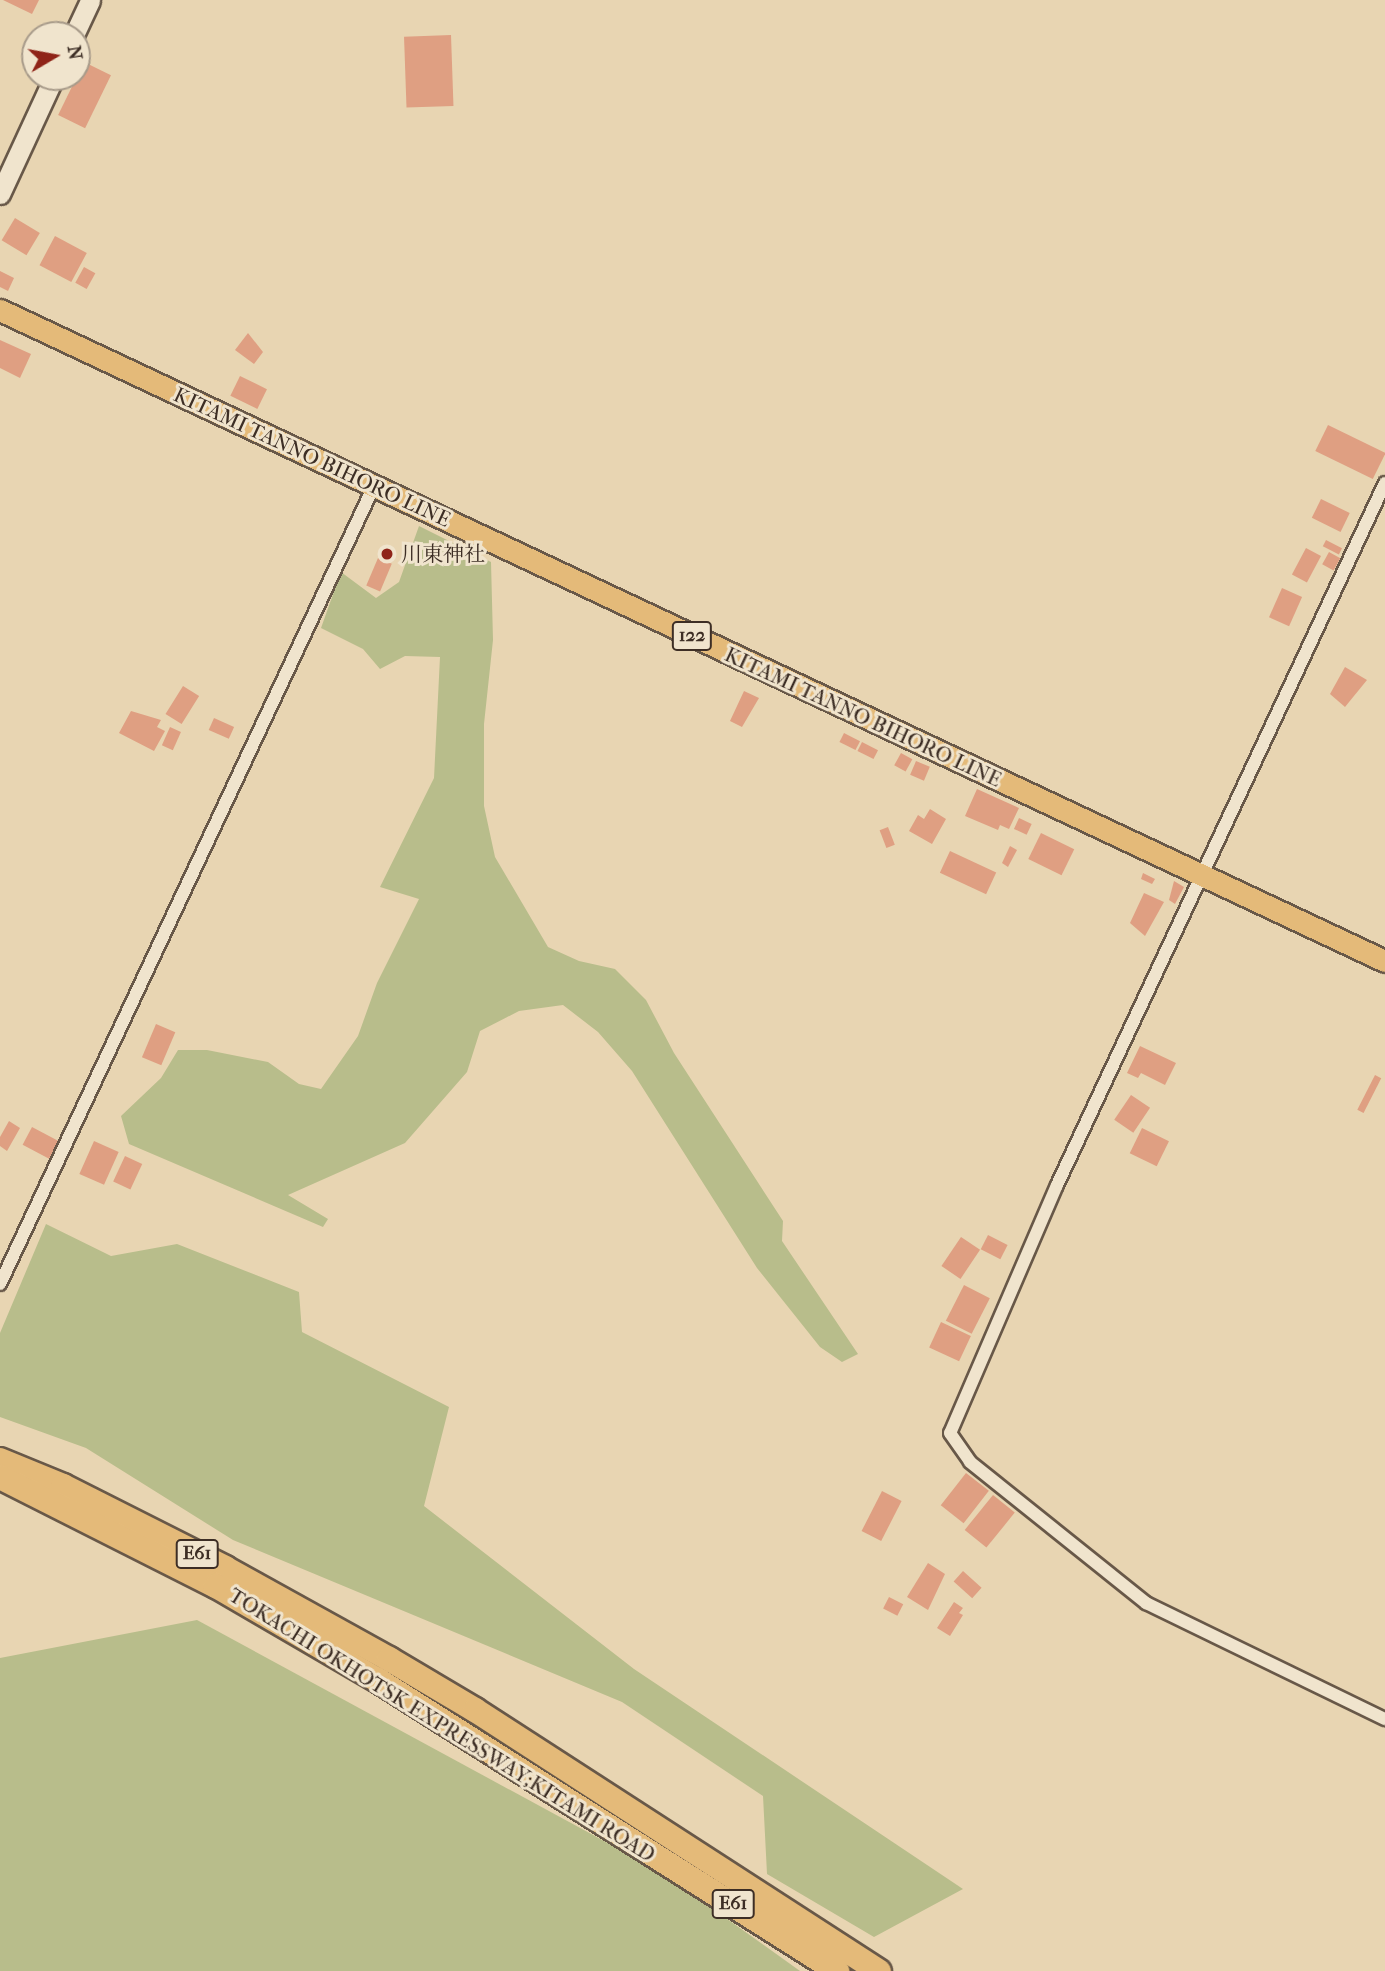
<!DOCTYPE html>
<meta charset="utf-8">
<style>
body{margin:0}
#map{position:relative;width:1385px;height:1971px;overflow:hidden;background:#e8d5b2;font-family:"IM FELL French Canon","Noto Serif JP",serif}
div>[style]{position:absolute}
.green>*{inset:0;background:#b8bd8b}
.building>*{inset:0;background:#df9f82;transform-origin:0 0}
.roads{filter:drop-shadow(2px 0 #685848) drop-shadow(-2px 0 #685848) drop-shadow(0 2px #685848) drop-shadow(0 -2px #685848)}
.minor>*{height:12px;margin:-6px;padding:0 6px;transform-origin:6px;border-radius:6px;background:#f0e4cd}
.secondary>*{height:19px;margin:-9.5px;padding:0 9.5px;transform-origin:9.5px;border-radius:9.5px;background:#f0e4cd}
.primary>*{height:21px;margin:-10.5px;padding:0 10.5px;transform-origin:10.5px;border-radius:10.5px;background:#e4ba79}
.motorway>*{height:24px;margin:-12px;padding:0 12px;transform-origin:12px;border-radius:12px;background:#e4ba79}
.dots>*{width:19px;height:19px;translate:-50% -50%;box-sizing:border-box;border:4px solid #f0e4cd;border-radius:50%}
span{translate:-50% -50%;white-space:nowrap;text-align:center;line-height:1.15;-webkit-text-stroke:6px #f0e4cd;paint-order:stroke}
.shield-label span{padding:2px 5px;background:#f0e4cd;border:2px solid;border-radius:5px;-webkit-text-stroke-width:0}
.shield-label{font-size:19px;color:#3d2e25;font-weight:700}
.street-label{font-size:21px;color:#3d2e25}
.poi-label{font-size:21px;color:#3d2e25}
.left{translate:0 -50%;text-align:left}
.north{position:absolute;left:21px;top:21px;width:70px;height:70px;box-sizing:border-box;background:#f0e4cd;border:2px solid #a89b8a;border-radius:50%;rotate:80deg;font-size:19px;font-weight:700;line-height:28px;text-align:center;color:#3d2e25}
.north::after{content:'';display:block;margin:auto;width:24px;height:32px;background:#8f2418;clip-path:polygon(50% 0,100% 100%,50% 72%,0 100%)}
</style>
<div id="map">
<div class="green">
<i style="clip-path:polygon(419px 526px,491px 562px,493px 640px,484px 724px,484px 806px,495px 857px,548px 947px,579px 961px,615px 969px,646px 1000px,674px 1053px,783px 1221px,782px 1241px,858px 1354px,842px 1362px,820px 1347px,757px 1268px,632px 1071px,598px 1032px,563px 1005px,519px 1011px,480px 1031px,467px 1072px,405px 1143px,288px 1195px,328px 1219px,323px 1227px,129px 1144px,121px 1116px,161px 1078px,178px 1050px,207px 1050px,268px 1062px,299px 1084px,321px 1089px,358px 1036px,377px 983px,419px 899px,380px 887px,434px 778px,440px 657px,405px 656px,380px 669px,363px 649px,321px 628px,341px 572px,376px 598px,399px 582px)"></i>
<i style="clip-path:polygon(46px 1224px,111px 1256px,177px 1244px,299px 1292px,302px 1332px,449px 1407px,424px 1506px,634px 1669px,963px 1889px,874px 1937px,767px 1874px,763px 1796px,622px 1702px,233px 1540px,86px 1448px,0 1417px,0 1333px)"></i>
<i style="clip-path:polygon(197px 1620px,663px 1873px,800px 1971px,0 1971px,0 1658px)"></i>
</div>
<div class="building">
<i style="clip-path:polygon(3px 0,39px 0,32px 14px)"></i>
<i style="left:451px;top:35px;width:71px;height:47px;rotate:88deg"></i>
<i style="left:84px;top:62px;width:30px;height:59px;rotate:26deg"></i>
<i style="left:15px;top:218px;width:29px;height:26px;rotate:31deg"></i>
<i style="left:55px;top:236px;width:36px;height:33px;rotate:28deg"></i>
<i style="left:84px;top:267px;width:13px;height:18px;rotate:29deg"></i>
<i style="clip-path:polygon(0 271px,14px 278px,8px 291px,0 287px)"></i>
<i style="clip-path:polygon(248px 333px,263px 352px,254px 364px,235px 350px)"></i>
<i style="clip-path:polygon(0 340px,31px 354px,20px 378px,0 368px)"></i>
<i style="left:240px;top:376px;width:30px;height:22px;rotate:26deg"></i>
<i style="left:1328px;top:425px;width:64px;height:29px;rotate:26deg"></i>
<i style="left:1321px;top:499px;width:32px;height:21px;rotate:26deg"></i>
<i style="left:1326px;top:540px;width:18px;height:7px;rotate:27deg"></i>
<i style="left:1306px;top:548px;width:17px;height:30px;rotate:28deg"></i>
<i style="left:1329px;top:552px;width:13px;height:14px;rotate:29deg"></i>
<i style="left:378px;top:558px;width:15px;height:30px;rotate:23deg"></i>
<i style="left:1282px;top:588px;width:22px;height:32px;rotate:24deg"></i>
<i style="clip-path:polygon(1345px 667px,1367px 680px,1345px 707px,1330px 694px)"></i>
<i style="left:183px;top:686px;width:19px;height:33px;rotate:32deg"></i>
<i style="clip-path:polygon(744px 691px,759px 698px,742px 727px,730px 721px)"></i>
<i style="clip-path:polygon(131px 711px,161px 720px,157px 727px,165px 731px,154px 751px,119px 733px)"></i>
<i style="left:214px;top:718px;width:22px;height:13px;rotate:24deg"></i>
<i style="left:170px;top:727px;width:12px;height:20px;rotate:24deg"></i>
<i style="left:844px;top:733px;width:18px;height:10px;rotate:27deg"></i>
<i style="left:862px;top:742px;width:18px;height:10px;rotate:27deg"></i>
<i style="left:901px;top:753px;width:13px;height:14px;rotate:29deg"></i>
<i style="left:916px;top:761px;width:15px;height:15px;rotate:23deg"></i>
<i style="clip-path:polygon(977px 789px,1019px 808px,1009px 829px,1000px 825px,998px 830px,965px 816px)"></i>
<i style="clip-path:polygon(930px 809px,946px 819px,932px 844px,909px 831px,918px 815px,924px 819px)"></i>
<i style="left:1019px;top:818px;width:14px;height:12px;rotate:25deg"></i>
<i style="left:888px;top:827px;width:19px;height:9px;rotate:69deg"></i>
<i style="left:1041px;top:833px;width:37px;height:29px;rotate:26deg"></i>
<i style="clip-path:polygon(1010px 846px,1017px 850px,1008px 867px,1002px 863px)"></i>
<i style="left:950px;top:851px;width:51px;height:24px;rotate:25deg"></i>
<i style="clip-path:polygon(1143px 873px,1155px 879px,1152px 884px,1141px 879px)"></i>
<i style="clip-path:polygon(1174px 881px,1184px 887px,1175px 904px,1169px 900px)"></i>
<i style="clip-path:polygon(1144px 893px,1164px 902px,1145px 936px,1130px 923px)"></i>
<i style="left:156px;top:1024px;width:21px;height:36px;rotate:23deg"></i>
<i style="clip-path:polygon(1140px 1046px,1176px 1063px,1165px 1085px,1141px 1073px,1138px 1078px,1127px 1073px)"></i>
<i style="left:1375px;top:1075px;width:7px;height:39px;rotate:27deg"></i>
<i style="left:1131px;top:1095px;width:23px;height:30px;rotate:34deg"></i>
<i style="clip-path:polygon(9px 1121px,20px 1128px,7px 1151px,0 1146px,0 1137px)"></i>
<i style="left:32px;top:1127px;width:30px;height:20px;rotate:28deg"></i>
<i style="left:1142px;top:1128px;width:30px;height:28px;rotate:26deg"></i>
<i style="left:94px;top:1141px;width:27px;height:36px;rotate:24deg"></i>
<i style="left:125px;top:1156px;width:19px;height:28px;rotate:25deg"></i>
<i style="left:988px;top:1235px;width:22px;height:16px;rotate:27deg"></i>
<i style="left:961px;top:1237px;width:23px;height:35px;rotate:34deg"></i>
<i style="left:964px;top:1285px;width:29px;height:40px;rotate:27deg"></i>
<i style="left:941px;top:1322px;width:33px;height:28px;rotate:25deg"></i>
<i style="left:966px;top:1473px;width:29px;height:41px;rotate:38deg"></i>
<i style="left:882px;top:1491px;width:22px;height:45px;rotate:27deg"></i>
<i style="left:993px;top:1495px;width:28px;height:45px;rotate:39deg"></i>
<i style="clip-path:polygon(928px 1563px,945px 1574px,928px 1610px,907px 1597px)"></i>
<i style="left:963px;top:1571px;width:25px;height:14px;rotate:42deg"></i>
<i style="left:889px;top:1597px;width:16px;height:13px;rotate:27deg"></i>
<i style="clip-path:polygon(954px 1602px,963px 1608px,959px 1613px,963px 1615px,950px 1636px,937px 1628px)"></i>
</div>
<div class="roads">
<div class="minor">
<i style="left:1385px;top:483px;width:775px;rotate:115.04deg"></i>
<i style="left:1057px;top:1185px;width:270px;rotate:113.3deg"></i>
<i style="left:950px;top:1433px;width:35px;rotate:55deg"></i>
<i style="left:970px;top:1462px;width:226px;rotate:38.7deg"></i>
<i style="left:1146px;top:1603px;width:266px;rotate:25.9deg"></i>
<i style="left:0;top:1284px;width:881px;rotate:-64.89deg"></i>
</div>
<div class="secondary">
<i style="left:74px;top:35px;width:38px;rotate:-65deg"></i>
<i style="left:0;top:194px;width:129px;rotate:-65.2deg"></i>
</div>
<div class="primary">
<i style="left:0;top:310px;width:1530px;rotate:25.18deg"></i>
</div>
<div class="motorway">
<i style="left:0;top:1460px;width:68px;rotate:22.4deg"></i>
<i style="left:63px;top:1486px;width:182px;rotate:26.8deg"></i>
<i style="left:225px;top:1568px;width:188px;rotate:29deg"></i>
<i style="left:389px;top:1659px;width:100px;rotate:30.7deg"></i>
<i style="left:475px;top:1710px;width:481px;rotate:32.9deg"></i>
<i style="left:0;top:1477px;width:242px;rotate:26.8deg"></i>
<i style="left:216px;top:1586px;width:185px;rotate:30.2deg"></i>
<i style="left:376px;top:1679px;width:546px;rotate:32.35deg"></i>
</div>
</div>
<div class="dots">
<i style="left:387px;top:554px;background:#8f2418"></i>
</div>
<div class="shield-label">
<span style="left:692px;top:636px">122</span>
<span style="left:197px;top:1554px">E61</span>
<span style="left:733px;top:1904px">E61</span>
</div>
<div class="street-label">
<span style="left:312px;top:457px;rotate:25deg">KITAMI TANNO BIHORO LINE</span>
<span style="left:863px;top:717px;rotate:25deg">KITAMI TANNO BIHORO LINE</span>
<span style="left:442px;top:1725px;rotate:32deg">TOKACHI OKHOTSK EXPRESSWAY;KITAMI ROAD</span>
</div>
<div class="poi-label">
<span class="left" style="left:401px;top:554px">川東神社</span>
</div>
<div class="north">N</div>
</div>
